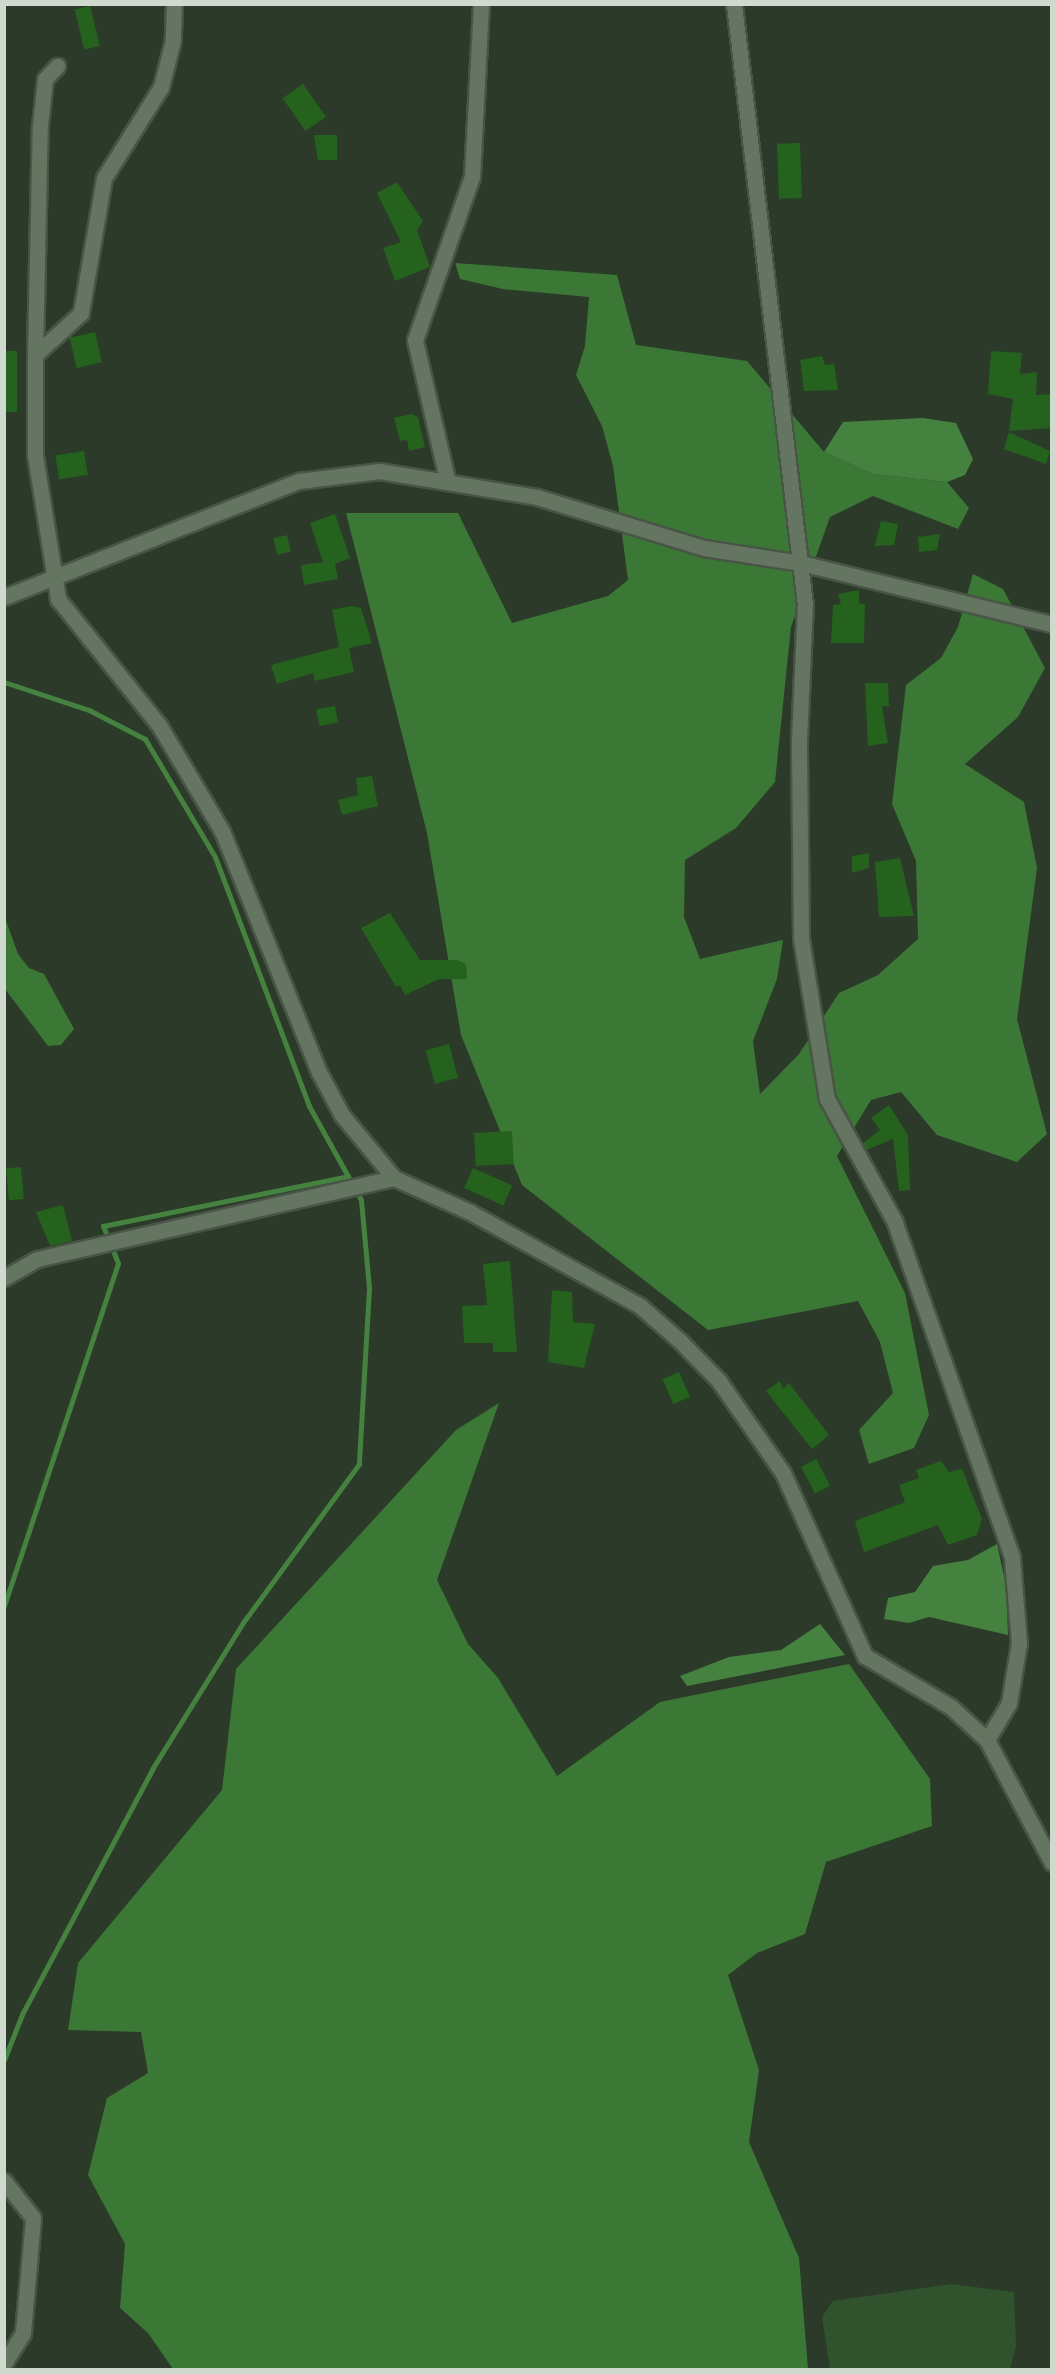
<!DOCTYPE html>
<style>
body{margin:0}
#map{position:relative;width:1056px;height:2374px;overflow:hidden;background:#2b3a29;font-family:Arial,sans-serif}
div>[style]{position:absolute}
.green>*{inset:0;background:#30522c}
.forest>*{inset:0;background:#3c7835}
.water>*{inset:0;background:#46823f}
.stream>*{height:5px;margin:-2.5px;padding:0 2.5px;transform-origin:2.5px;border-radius:2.5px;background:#46823f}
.building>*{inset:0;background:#25621e;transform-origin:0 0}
.roads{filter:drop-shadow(2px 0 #485546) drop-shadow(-2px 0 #485546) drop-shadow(0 2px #485546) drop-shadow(0 -2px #485546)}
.minor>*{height:15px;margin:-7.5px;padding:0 7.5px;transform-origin:7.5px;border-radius:7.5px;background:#647561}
.tertiary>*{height:15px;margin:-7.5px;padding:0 7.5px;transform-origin:7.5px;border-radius:7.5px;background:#647561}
span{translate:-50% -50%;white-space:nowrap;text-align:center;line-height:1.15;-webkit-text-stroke:6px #2b3a29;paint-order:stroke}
.frame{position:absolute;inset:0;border:6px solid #d0d9ce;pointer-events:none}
</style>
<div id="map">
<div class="green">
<i style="clip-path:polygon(951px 2284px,1014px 2292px,1016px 2346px,1010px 2369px,830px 2369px,822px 2317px,833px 2301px)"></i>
</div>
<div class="forest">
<i style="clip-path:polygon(455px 263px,617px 275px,636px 345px,747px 361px,824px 452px,873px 474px,947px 482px,969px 508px,958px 529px,873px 496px,830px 517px,791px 627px,775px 782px,736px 828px,685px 860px,684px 917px,700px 959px,783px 940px,777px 979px,753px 1041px,760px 1094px,799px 1054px,839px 993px,878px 975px,918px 939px,916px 861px,892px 804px,906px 685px,941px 658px,958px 627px,973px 574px,1003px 589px,1045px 668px,1018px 717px,965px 764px,1024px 802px,1037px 868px,1017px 1019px,1047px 1134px,1017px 1162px,937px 1135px,901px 1092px,871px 1100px,837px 1156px,905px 1293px,929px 1415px,914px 1448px,869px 1464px,859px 1430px,893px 1393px,880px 1342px,858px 1301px,708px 1330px,522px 1185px,461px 1035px,427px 833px,346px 513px,458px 513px,512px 623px,608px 596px,628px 580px,613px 466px,602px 426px,576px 375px,585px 346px,589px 297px,503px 289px,460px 279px)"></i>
<i style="clip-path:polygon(4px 915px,18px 954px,29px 968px,44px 974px,74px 1029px,61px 1045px,48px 1046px,5px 989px)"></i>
<i style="clip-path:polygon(499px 1403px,437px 1580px,468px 1644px,498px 1678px,557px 1776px,660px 1702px,849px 1664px,930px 1779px,932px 1826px,826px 1862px,805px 1934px,757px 1953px,728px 1975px,759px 2070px,749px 2142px,799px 2258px,808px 2369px,173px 2369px,148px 2333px,120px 2308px,125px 2244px,88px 2175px,107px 2098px,148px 2073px,141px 2032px,68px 2030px,78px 1963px,222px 1790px,236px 1669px,456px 1430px)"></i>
</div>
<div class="water">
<i style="clip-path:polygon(923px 418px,956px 423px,973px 459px,965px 475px,947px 482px,873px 474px,824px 452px,843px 422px)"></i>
<i style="clip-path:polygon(997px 1544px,1006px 1585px,1008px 1635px,929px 1617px,909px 1623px,884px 1619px,888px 1598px,915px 1592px,933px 1566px,968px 1560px)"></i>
<i style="clip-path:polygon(820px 1624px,845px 1655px,687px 1686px,680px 1676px,729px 1657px,781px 1650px)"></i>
</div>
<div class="stream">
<i style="left:4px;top:682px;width:89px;rotate:18.2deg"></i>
<i style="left:89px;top:710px;width:63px;rotate:27.4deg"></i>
<i style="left:145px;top:739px;width:137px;rotate:59.3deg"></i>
<i style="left:215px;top:857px;width:266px;rotate:69.3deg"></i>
<i style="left:309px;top:1106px;width:107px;rotate:61deg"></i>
<i style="left:361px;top:1200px;width:88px;rotate:84.8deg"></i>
<i style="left:369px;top:1288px;width:176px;rotate:93.3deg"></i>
<i style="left:359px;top:1464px;width:195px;rotate:126.2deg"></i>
<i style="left:244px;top:1621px;width:173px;rotate:121.8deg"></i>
<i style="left:153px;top:1768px;width:276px;rotate:118deg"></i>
<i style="left:23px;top:2012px;width:52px;rotate:111.6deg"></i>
<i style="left:4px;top:1606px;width:361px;rotate:-71.6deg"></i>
<i style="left:118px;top:1263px;width:40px;rotate:-112deg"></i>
<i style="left:103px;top:1226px;width:250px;rotate:-11.5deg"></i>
</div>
<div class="building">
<i style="left:90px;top:6px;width:41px;height:16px;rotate:76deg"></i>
<i style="left:303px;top:84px;width:40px;height:25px;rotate:55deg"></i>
<i style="clip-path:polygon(314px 135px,337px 135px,337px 160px,318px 160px)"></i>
<i style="left:800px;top:143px;width:55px;height:23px;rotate:88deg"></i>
<i style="clip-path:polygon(397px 182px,423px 221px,417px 230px,430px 267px,395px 281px,383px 248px,401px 242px,377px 193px)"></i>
<i style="left:95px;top:332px;width:31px;height:26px;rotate:77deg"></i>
<i style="left:4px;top:351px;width:13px;height:61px"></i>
<i style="clip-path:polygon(991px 351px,1022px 353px,1020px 374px,1037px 372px,1036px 395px,1052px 394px,1052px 428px,1009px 431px,1013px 399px,988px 394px)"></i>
<i style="clip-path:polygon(822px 356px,825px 365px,834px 364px,838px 390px,804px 391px,800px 360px)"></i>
<i style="clip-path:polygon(411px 414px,418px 417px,425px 447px,409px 451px,407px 440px,400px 441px,394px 418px)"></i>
<i style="clip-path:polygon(1009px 432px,1050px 451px,1046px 464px,1004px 449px)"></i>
<i style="left:84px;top:451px;width:24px;height:29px;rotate:81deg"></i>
<i style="clip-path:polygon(335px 514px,350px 558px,335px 564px,338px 579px,304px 585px,301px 565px,323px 562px,310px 523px)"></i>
<i style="clip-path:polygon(881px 521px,898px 524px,894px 545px,875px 546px)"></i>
<i style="clip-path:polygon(940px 534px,937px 550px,919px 552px,918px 537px)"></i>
<i style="left:287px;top:535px;width:17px;height:14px;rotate:77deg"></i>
<i style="clip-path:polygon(859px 590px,859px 604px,865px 604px,864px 643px,831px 643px,833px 605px,841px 604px,838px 594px)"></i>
<i style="clip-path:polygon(351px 606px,361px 608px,372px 643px,349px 648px,354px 672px,315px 681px,313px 673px,277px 684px,271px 665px,339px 647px,332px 610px)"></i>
<i style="clip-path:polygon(865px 683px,888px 683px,889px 706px,882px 706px,888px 743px,868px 746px)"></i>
<i style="left:335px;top:706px;width:17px;height:19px;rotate:80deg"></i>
<i style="clip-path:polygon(372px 776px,378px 806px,342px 815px,338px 800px,358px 795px,356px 778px)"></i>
<i style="clip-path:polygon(869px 853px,869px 868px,852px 873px,852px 856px)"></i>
<i style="clip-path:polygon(900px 858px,914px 916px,879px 917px,875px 862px)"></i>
<i style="clip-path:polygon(390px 913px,420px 960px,457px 960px,466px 964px,467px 979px,439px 979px,405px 995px,400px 985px,396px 987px,361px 928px)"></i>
<i style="left:449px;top:1044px;width:35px;height:24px;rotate:75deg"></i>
<i style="clip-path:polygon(889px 1105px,908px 1135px,910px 1190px,899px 1191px,893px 1139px,866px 1150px,863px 1143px,880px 1130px,871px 1118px)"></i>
<i style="left:512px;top:1131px;width:33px;height:38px;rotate:87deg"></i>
<i style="left:21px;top:1167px;width:32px;height:15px;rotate:85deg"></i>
<i style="left:473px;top:1168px;width:43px;height:22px;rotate:24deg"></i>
<i style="clip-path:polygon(63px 1205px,72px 1241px,50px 1246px,36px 1212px)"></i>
<i style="clip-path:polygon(510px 1261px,517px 1352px,493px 1352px,493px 1343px,464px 1343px,462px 1306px,487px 1305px,483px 1264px)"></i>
<i style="clip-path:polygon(552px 1290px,572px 1292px,573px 1322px,595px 1324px,584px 1368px,548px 1362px)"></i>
<i style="left:679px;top:1372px;width:27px;height:18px;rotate:66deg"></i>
<i style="clip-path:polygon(780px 1381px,783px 1389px,789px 1383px,829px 1435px,812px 1449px,766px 1391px)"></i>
<i style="left:816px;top:1459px;width:30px;height:17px;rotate:62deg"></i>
<i style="clip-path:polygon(941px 1461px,949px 1472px,962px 1469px,982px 1519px,977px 1535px,948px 1545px,938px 1525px,864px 1552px,855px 1521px,905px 1502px,899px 1485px,919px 1478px,916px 1470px)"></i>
</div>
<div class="roads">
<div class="minor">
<i style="left:174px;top:4px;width:36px;rotate:92deg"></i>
<i style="left:173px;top:40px;width:49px;rotate:104.3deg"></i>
<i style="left:161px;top:87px;width:107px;rotate:122.1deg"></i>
<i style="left:104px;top:178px;width:137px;rotate:99.7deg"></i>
<i style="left:81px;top:313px;width:62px;rotate:137.6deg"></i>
<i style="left:35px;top:355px;width:100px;rotate:90deg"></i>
<i style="left:35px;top:455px;width:146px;rotate:80.9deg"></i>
<i style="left:58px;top:599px;width:161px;rotate:51.3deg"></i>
<i style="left:159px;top:725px;width:123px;rotate:59.3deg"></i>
<i style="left:222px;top:831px;width:260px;rotate:68.1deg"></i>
<i style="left:319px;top:1072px;width:49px;rotate:61.9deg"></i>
<i style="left:342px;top:1115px;width:82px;rotate:50.5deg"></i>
<i style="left:394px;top:1178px;width:83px;rotate:24.1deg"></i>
<i style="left:470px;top:1212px;width:194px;rotate:28.9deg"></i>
<i style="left:640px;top:1306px;width:53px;rotate:41.2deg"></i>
<i style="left:680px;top:1341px;width:56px;rotate:45.7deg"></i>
<i style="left:719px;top:1381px;width:112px;rotate:55.2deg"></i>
<i style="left:783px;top:1473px;width:201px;rotate:65.9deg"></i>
<i style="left:865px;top:1656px;width:100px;rotate:30.7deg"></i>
<i style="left:951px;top:1707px;width:49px;rotate:42.5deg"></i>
<i style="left:987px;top:1740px;width:43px;rotate:-59.3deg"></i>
<i style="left:1009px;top:1703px;width:61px;rotate:-80.5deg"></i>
<i style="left:1019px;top:1643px;width:86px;rotate:-94.7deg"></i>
<i style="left:1012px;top:1557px;width:355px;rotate:-109.3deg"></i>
<i style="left:895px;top:1222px;width:141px;rotate:-118.9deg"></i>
<i style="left:827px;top:1099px;width:162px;rotate:-99.2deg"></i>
<i style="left:801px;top:939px;width:199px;rotate:-90.6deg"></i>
<i style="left:799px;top:740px;width:135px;rotate:-87.5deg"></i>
<i style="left:805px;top:605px;width:605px;rotate:-96.74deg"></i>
<i style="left:35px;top:355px;width:230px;rotate:-88.8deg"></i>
<i style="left:40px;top:125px;width:46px;rotate:-83.8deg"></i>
<i style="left:45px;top:79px;width:18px;rotate:-47deg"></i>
<i style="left:447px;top:479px;width:143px;rotate:-103deg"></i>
<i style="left:415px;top:340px;width:174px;rotate:-70.8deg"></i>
<i style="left:472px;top:176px;width:172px;rotate:-87deg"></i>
<i style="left:4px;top:1278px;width:38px;rotate:-30deg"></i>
<i style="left:37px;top:1259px;width:366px;rotate:-12.8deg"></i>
<i style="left:4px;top:2181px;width:47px;rotate:51.9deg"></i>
<i style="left:33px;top:2218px;width:115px;rotate:95deg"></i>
<i style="left:23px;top:2333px;width:36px;rotate:122deg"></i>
</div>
<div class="tertiary">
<i style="left:4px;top:597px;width:317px;rotate:-21.5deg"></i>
<i style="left:299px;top:481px;width:81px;rotate:-7.1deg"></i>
<i style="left:379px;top:471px;width:160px;rotate:9.3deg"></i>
<i style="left:537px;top:497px;width:175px;rotate:17deg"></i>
<i style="left:704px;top:548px;width:98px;rotate:8.8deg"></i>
<i style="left:801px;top:563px;width:258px;rotate:13.7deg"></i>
<i style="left:987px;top:1740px;width:139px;rotate:62.1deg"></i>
</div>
</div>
<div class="frame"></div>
</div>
